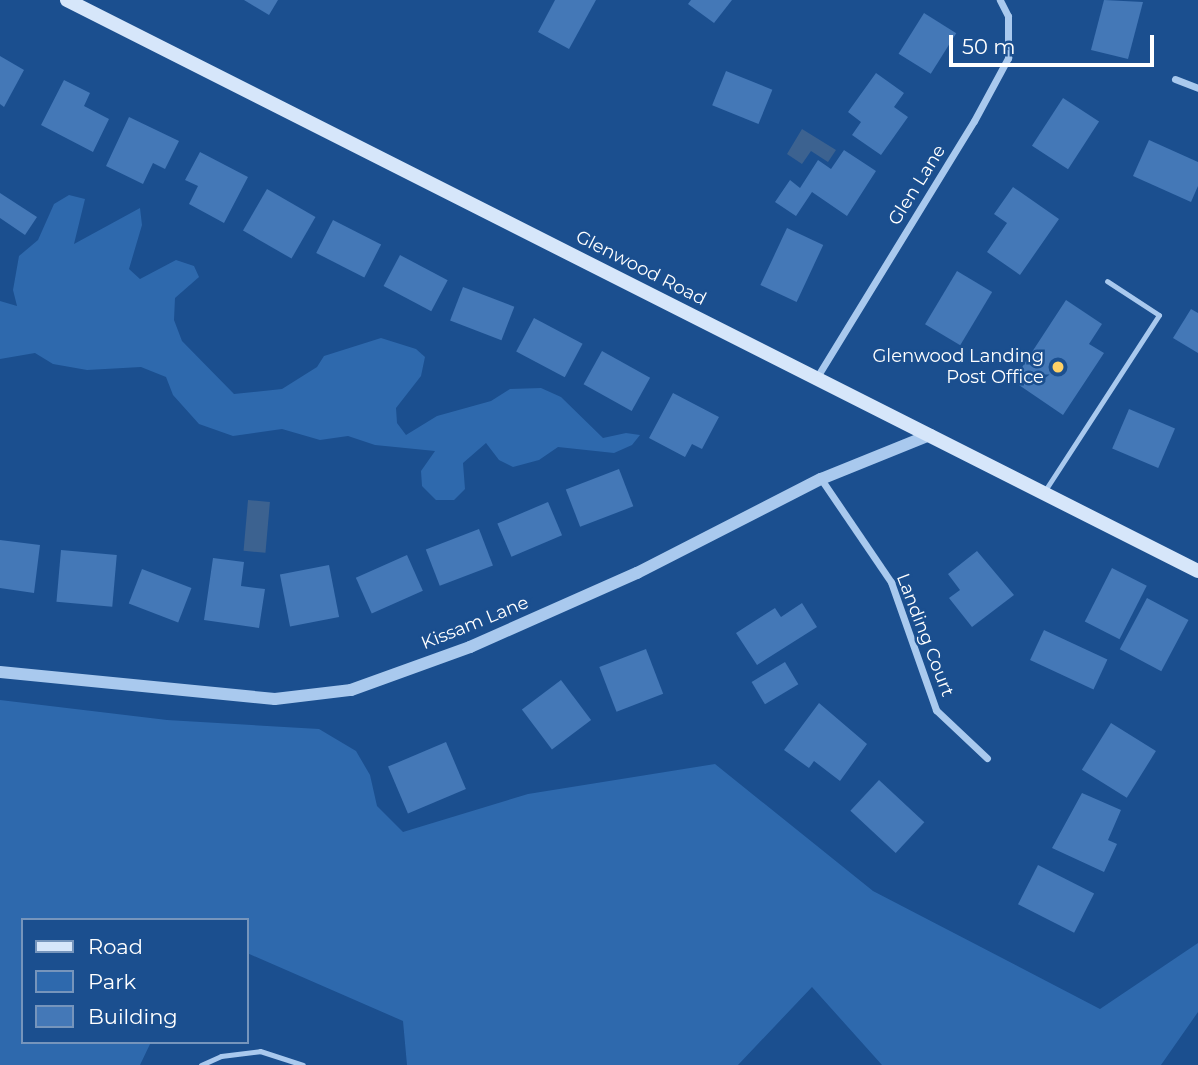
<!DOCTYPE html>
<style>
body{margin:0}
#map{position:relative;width:1198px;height:1065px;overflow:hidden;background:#1b4f8f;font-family:Montserrat,sans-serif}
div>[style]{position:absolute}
.green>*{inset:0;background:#2e69ad}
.water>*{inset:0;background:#3c6290;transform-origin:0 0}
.building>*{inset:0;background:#4478b7;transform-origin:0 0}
.service>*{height:5px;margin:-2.5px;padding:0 2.5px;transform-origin:2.5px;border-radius:2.5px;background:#a9c9ee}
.minor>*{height:7px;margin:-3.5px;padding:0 3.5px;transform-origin:3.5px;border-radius:3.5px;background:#a9c9ee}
.tertiary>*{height:12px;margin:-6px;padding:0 6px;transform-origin:6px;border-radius:6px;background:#a9c9ee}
.secondary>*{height:14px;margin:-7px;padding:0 7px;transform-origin:7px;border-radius:7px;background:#d6e6fa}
.dots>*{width:19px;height:19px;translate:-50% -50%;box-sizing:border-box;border:4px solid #1b4f8f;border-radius:50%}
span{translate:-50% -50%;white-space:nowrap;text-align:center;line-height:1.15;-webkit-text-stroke:5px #1b4f8f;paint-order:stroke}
.street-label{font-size:18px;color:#fff}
.poi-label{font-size:18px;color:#fff}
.right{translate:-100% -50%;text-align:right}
.legend{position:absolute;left:21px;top:918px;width:228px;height:126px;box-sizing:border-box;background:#1b4f8f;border:2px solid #7695bc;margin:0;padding:9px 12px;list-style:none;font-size:21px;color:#fff}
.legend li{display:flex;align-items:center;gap:14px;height:35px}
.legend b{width:35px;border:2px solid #7695bc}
.scale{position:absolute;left:949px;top:35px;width:205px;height:32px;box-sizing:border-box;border:4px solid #fff;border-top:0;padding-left:9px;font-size:21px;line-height:24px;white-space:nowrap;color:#fff;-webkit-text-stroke:5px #1b4f8f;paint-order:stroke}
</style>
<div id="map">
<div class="green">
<i style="clip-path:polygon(69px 195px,85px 199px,74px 244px,140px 208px,142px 225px,129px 269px,140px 279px,176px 260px,194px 266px,199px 277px,175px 298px,174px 320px,182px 341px,234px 394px,282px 389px,317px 367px,324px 356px,381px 338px,416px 349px,425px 357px,421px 376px,396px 408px,397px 423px,406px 435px,437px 416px,491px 401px,510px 389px,541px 388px,561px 397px,603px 438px,626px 433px,640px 435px,632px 445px,614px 453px,558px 447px,539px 460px,513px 467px,499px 460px,486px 443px,463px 463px,465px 489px,454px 500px,436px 500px,422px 486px,421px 471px,435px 451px,375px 445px,348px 436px,320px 440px,282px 429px,233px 436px,199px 424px,173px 395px,166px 377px,141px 367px,87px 370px,53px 364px,35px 353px,0 359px,0 301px,17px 306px,13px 290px,19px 256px,38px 240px,54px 204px)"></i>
<i style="clip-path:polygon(0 700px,167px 720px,319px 729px,356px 751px,370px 775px,377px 806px,403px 832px,528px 794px,715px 764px,873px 891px,1100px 1009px,1198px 943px,1198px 1012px,1161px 1065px,882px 1065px,812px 987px,738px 1065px,407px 1065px,403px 1021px,247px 953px,247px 920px,23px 920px,23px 1042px,151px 1042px,140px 1065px,0 1065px)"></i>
</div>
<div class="water">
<i style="clip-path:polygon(802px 129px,836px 150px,828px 162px,811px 151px,802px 164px,787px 154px)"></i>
<i style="left:248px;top:500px;width:22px;height:51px;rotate:5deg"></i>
</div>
<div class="building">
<i style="clip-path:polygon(244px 0,278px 0,269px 15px)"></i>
<i style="clip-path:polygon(555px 0,596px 0,569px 49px,538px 32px)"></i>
<i style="clip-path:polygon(691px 0,732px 0,714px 23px,688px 4px)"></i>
<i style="clip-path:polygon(1104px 0,1143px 2px,1128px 59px,1091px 50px)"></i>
<i style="left:924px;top:13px;width:38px;height:48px;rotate:32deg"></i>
<i style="clip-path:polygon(0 56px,24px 70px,4px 107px,0 104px)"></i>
<i style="left:726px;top:71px;width:50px;height:37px;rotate:22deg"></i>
<i style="clip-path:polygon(876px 73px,904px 93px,894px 107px,908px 117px,881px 155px,852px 135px,861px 122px,848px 112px)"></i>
<i style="clip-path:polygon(64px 80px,90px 93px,84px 106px,109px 119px,93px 152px,41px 125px)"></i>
<i style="left:1063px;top:98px;width:43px;height:57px;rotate:33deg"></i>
<i style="clip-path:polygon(129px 117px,179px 141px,165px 169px,153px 163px,143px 184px,106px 166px)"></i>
<i style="clip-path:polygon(1149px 140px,1198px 162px,1198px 186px,1191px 202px,1133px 176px)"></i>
<i style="clip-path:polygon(844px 150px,876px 171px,847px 216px,812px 192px,796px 216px,775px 202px,790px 180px,800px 188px,818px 160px,831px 169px)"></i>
<i style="clip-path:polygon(200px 152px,248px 177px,224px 223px,189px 204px,198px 186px,185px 180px)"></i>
<i style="clip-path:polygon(1013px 187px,1059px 219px,1020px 275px,987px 252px,1007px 223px,994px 214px)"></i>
<i style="left:267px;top:189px;width:56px;height:48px;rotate:30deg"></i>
<i style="clip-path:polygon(0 193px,37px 217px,25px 235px,0 218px)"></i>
<i style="left:333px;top:220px;width:54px;height:37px;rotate:27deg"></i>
<i style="left:787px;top:228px;width:40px;height:63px;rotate:25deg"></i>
<i style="left:400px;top:255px;width:54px;height:35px;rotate:28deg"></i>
<i style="left:957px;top:271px;width:41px;height:62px;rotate:31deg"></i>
<i style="left:463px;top:287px;width:55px;height:36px;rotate:21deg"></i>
<i style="clip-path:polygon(1066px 300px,1102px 324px,1089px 344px,1104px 353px,1063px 415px,1013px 381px)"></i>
<i style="clip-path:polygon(1191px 309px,1198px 313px,1198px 353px,1173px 338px)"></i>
<i style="left:534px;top:318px;width:55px;height:38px;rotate:28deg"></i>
<i style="left:602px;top:351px;width:55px;height:38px;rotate:29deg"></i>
<i style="clip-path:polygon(673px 393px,719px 417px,702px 449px,692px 444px,685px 457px,649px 438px)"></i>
<i style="left:1129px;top:409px;width:50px;height:43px;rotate:23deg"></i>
<i style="left:619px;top:469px;width:40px;height:57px;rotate:69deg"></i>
<i style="left:548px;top:502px;width:36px;height:55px;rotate:67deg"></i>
<i style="left:479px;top:529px;width:39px;height:57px;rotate:69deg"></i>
<i style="clip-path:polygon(0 540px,40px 545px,34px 593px,0 588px)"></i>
<i style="left:61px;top:550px;width:56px;height:52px;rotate:5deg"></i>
<i style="clip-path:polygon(977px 551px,1014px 595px,972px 627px,949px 598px,960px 590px,948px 574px)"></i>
<i style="left:407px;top:555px;width:39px;height:56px;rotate:66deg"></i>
<i style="clip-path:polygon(213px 558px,244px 562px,241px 586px,265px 589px,259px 628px,204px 620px)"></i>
<i style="left:329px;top:565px;width:53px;height:50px;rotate:79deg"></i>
<i style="left:1112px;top:568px;width:39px;height:60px;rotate:27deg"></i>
<i style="left:142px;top:569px;width:53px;height:37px;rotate:21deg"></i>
<i style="left:1147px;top:598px;width:47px;height:58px;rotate:28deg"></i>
<i style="clip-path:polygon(802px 603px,817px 627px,757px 665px,736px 633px,775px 608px,781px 617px)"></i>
<i style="left:1044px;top:630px;width:70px;height:33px;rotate:25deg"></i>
<i style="left:646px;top:649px;width:48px;height:50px;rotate:69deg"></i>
<i style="left:785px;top:662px;width:26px;height:39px;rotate:59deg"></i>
<i style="left:561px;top:680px;width:50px;height:49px;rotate:53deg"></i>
<i style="clip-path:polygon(819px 703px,867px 744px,840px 781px,814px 761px,809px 768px,784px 750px)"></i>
<i style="left:1111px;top:723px;width:53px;height:55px;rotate:32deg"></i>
<i style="left:446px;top:742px;width:51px;height:63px;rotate:67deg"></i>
<i style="left:879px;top:780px;width:62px;height:42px;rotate:43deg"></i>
<i style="clip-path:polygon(1082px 793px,1121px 810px,1108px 840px,1117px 844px,1104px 872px,1052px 848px)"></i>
<i style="left:1038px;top:865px;width:63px;height:44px;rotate:27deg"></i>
</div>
<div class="service">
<i style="left:1044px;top:492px;width:211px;rotate:-57deg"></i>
<i style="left:1159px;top:315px;width:62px;rotate:-146.8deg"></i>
<i style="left:201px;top:1065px;width:22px;rotate:-24deg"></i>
<i style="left:221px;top:1056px;width:39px;rotate:-7deg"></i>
<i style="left:260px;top:1051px;width:45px;rotate:18deg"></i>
</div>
<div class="minor">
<i style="left:1175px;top:79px;width:25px;rotate:21deg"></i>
<i style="left:817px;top:377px;width:300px;rotate:-58.5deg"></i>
<i style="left:974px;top:121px;width:72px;rotate:-61.6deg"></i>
<i style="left:1008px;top:58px;width:42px;rotate:-90deg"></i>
<i style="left:1008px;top:16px;width:18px;rotate:-117deg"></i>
<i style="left:821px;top:479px;width:125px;rotate:55.8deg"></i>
<i style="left:891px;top:582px;width:136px;rotate:70.6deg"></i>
<i style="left:936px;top:710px;width:70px;rotate:43.3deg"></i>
</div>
<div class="tertiary">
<i style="left:0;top:672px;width:276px;rotate:5.6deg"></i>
<i style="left:275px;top:699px;width:77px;rotate:-6.8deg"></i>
<i style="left:351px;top:690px;width:127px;rotate:-19.9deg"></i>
<i style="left:470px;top:647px;width:183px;rotate:-23.9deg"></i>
<i style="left:637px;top:573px;width:207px;rotate:-27.1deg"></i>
<i style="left:821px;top:479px;width:118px;rotate:-22deg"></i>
</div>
<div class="secondary">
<i style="left:67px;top:0;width:1267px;rotate:26.79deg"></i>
</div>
<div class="dots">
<i style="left:1058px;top:367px;background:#ffd166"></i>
</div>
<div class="street-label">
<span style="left:917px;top:185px;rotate:-58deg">Glen Lane</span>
<span style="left:641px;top:268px;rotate:27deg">Glenwood Road</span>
<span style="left:475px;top:623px;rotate:-22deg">Kissam Lane</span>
<span style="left:925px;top:635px;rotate:69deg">Landing Court</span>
</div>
<div class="poi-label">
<span class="right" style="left:1044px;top:367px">Glenwood Landing<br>Post Office</span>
</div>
<ul class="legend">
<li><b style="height:9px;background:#d6e6fa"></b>Road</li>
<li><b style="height:19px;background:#2e69ad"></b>Park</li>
<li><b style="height:19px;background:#4478b7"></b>Building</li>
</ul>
<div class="scale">50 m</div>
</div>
